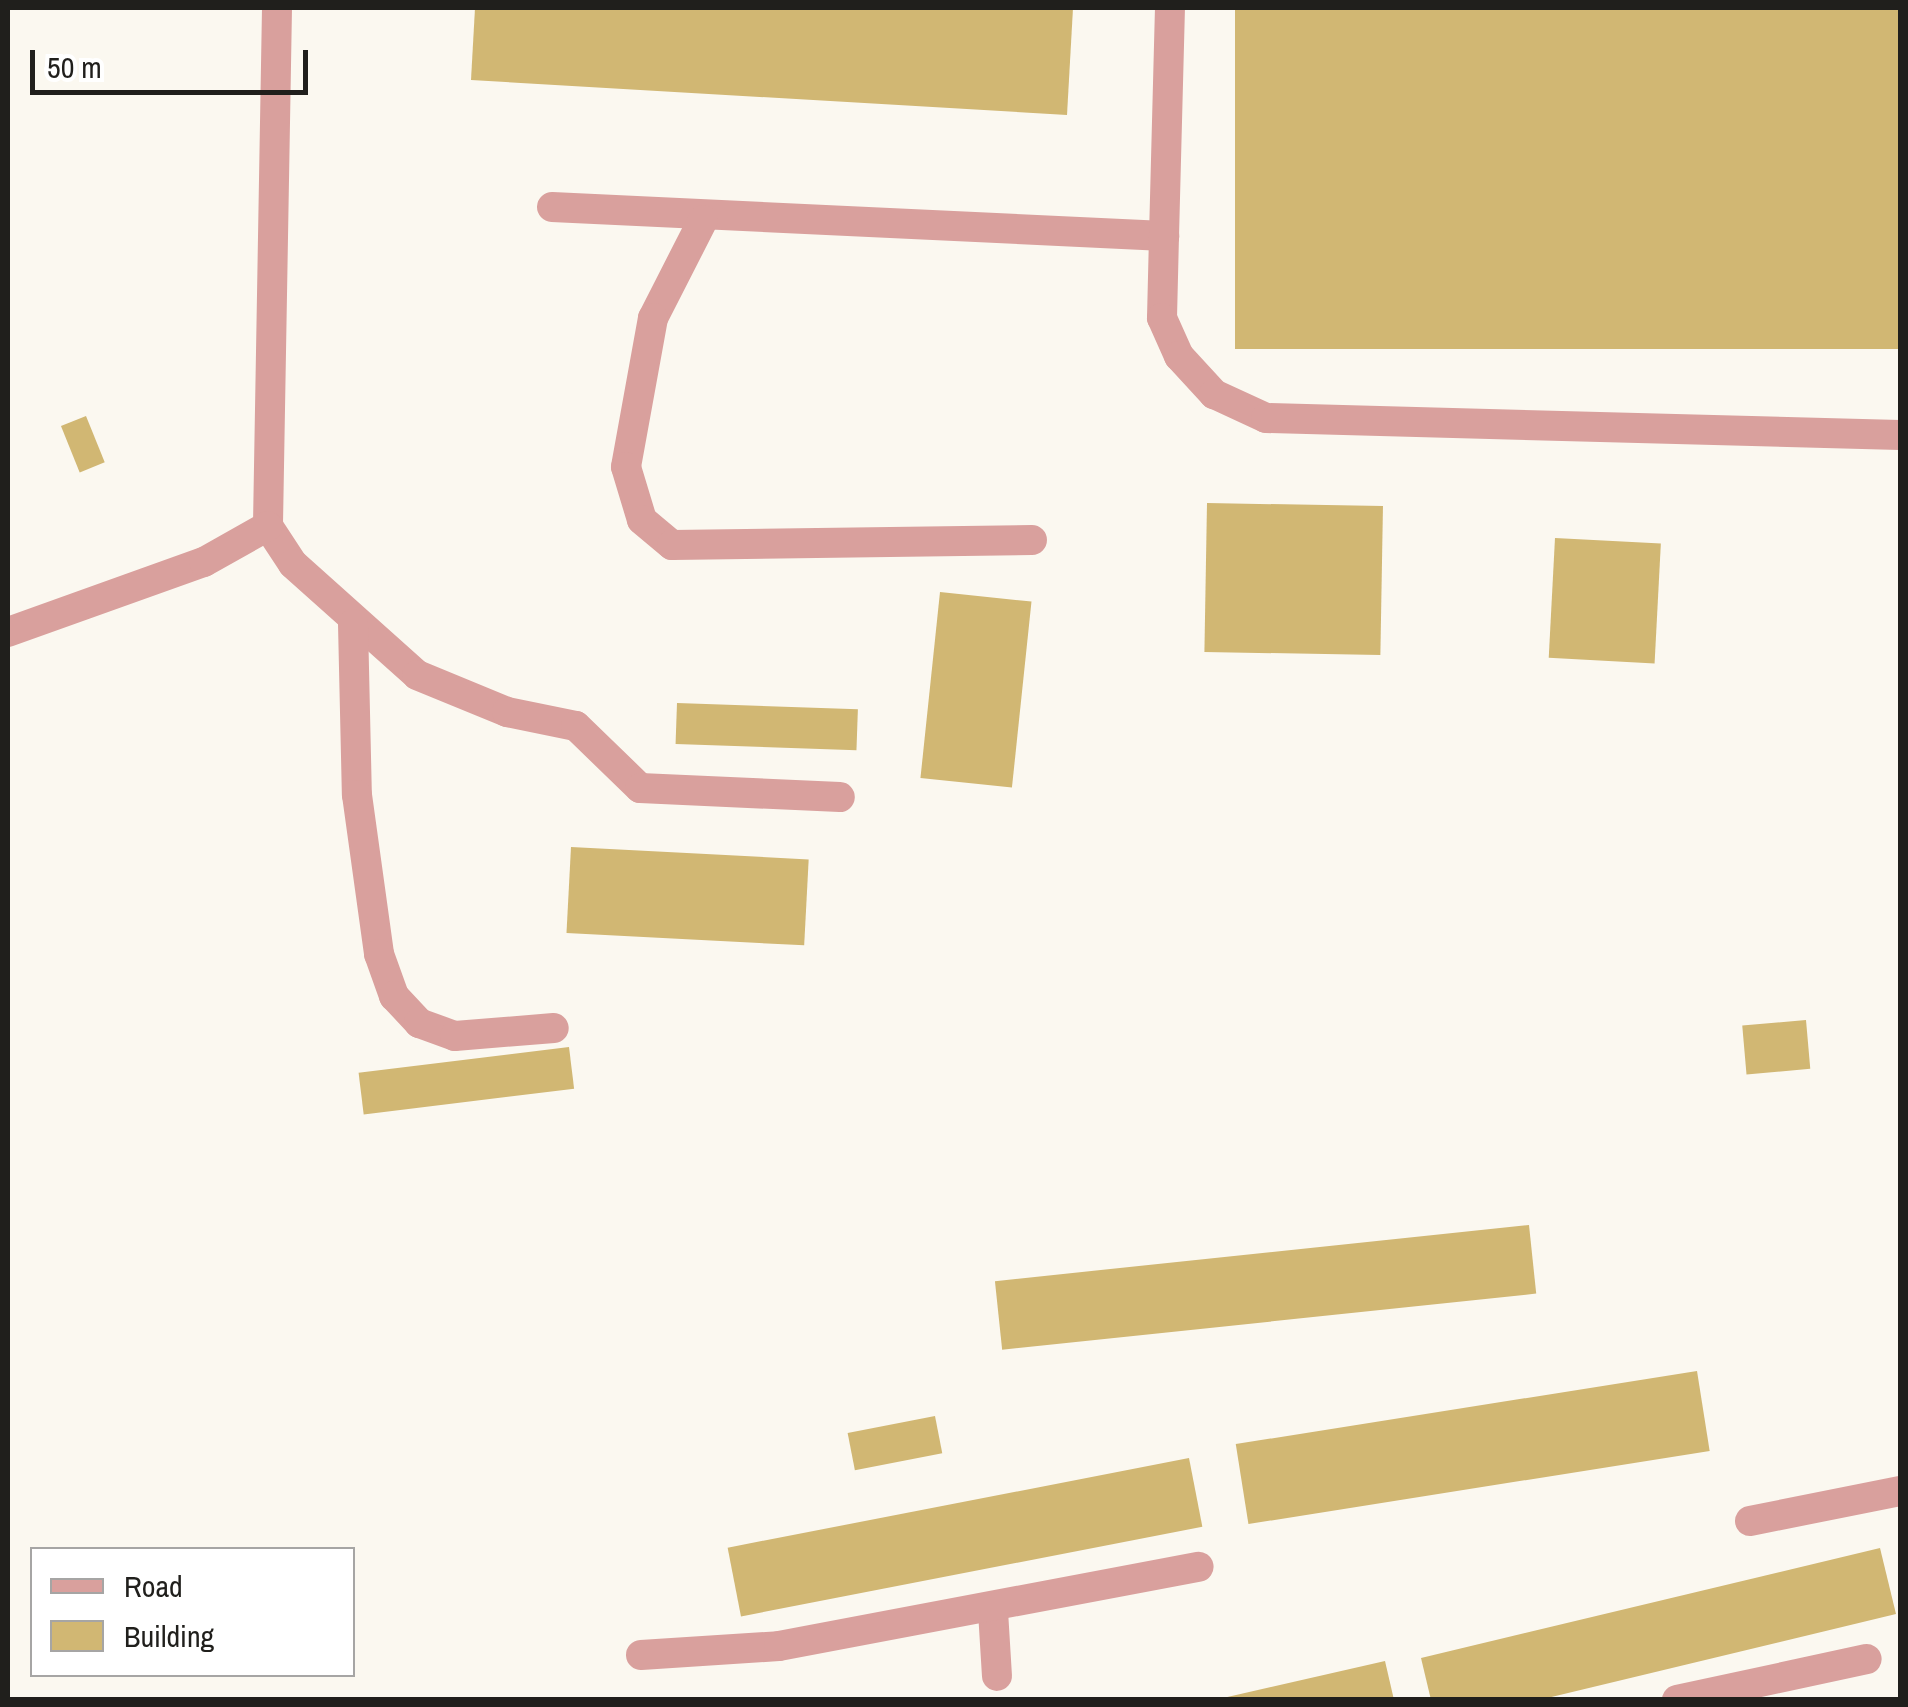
<!DOCTYPE html>
<style>
body{margin:0}
#map{position:relative;width:1908px;height:1707px;overflow:hidden;background:#fbf8f0;font-family:"Archivo Narrow",sans-serif}
div>[style]{position:absolute}
.building>*{inset:0;background:#d1b773;transform-origin:0 0}
.minor>*{height:30px;margin:-15px;padding:0 15px;transform-origin:15px;border-radius:15px;background:#d9a09d}
span{translate:-50% -50%;white-space:nowrap;text-align:center;line-height:1.15;-webkit-text-stroke:8px #fff;paint-order:stroke}
.frame{position:absolute;inset:0;border:10px solid #201f1c;pointer-events:none}
.legend{position:absolute;left:30px;top:1547px;width:325px;height:130px;box-sizing:border-box;background:#fff;border:2px solid #a6a5a4;margin:0;padding:12px 18px;list-style:none;font-size:30px;color:#201f1c}
.legend li{display:flex;align-items:center;gap:20px;height:50px}
.legend b{width:50px;border:2px solid #a6a5a4}
.scale{position:absolute;left:30px;top:50px;width:278px;height:45px;box-sizing:border-box;border:5px solid #201f1c;border-top:0;padding-left:12px;font-size:30px;line-height:35px;white-space:nowrap;color:#201f1c;-webkit-text-stroke:8px #fff;paint-order:stroke}
</style>
<div id="map">
<div class="building">
<i style="clip-path:polygon(475px 8px,1073px 8px,1067px 115px,471px 80px)"></i>
<i style="left:1235px;top:8px;width:665px;height:341px"></i>
<i style="left:86px;top:416px;width:50px;height:27px;rotate:68deg"></i>
<i style="left:1207px;top:503px;width:176px;height:149px;rotate:1deg"></i>
<i style="left:1555px;top:538px;width:106px;height:120px;rotate:3deg"></i>
<i style="left:940px;top:592px;width:92px;height:187px;rotate:6deg"></i>
<i style="left:677px;top:703px;width:181px;height:41px;rotate:2deg"></i>
<i style="left:571px;top:847px;width:238px;height:86px;rotate:3deg"></i>
<i style="left:1806px;top:1020px;width:49px;height:64px;rotate:85deg"></i>
<i style="left:569px;top:1047px;width:42px;height:212px;rotate:83deg"></i>
<i style="left:1529px;top:1225px;width:69px;height:537px;rotate:84deg"></i>
<i style="left:1697px;top:1371px;width:81px;height:467px;rotate:81deg"></i>
<i style="left:935px;top:1416px;width:38px;height:89px;rotate:79deg"></i>
<i style="left:1189px;top:1458px;width:70px;height:470px;rotate:79deg"></i>
<i style="clip-path:polygon(1880px 1548px,1896px 1614px,1539px 1700px,1431px 1700px,1421px 1658px)"></i>
<i style="clip-path:polygon(1385px 1661px,1394px 1700px,1224px 1700px,1223px 1698px)"></i>
</div>
<div class="minor">
<i style="left:277px;top:8px;width:518px;rotate:91deg"></i>
<i style="left:268px;top:526px;width:45px;rotate:56.7deg"></i>
<i style="left:293px;top:564px;width:166px;rotate:41.8deg"></i>
<i style="left:417px;top:675px;width:97px;rotate:22.3deg"></i>
<i style="left:507px;top:712px;width:70px;rotate:11.5deg"></i>
<i style="left:576px;top:726px;width:89px;rotate:44.1deg"></i>
<i style="left:640px;top:788px;width:200px;rotate:2.6deg"></i>
<i style="left:552px;top:207px;width:613px;rotate:2.71deg"></i>
<i style="left:1164px;top:236px;width:228px;rotate:-88.5deg"></i>
<i style="left:703px;top:220px;width:110px;rotate:117deg"></i>
<i style="left:653px;top:318px;width:151px;rotate:100.3deg"></i>
<i style="left:626px;top:467px;width:55px;rotate:73.2deg"></i>
<i style="left:642px;top:520px;width:39px;rotate:40deg"></i>
<i style="left:672px;top:545px;width:360px;rotate:-0.8deg"></i>
<i style="left:1164px;top:236px;width:82px;rotate:91.4deg"></i>
<i style="left:1162px;top:318px;width:42px;rotate:65.9deg"></i>
<i style="left:1179px;top:356px;width:52px;rotate:47.4deg"></i>
<i style="left:1214px;top:394px;width:57px;rotate:24.8deg"></i>
<i style="left:1266px;top:418px;width:634px;rotate:1.54deg"></i>
<i style="left:353px;top:624px;width:171px;rotate:88.7deg"></i>
<i style="left:357px;top:795px;width:161px;rotate:82.1deg"></i>
<i style="left:379px;top:954px;width:45px;rotate:70.3deg"></i>
<i style="left:394px;top:996px;width:37px;rotate:47deg"></i>
<i style="left:419px;top:1023px;width:38px;rotate:20deg"></i>
<i style="left:455px;top:1036px;width:99px;rotate:-4.6deg"></i>
<i style="left:8px;top:632px;width:208px;rotate:-19.7deg"></i>
<i style="left:204px;top:562px;width:73px;rotate:-29.4deg"></i>
<i style="left:1750px;top:1521px;width:153px;rotate:-11.3deg"></i>
<i style="left:993px;top:1611px;width:65px;rotate:86.5deg"></i>
<i style="left:641px;top:1655px;width:138px;rotate:-3.7deg"></i>
<i style="left:779px;top:1646px;width:427px;rotate:-10.7deg"></i>
<i style="left:1677px;top:1700px;width:194px;rotate:-12.2deg"></i>
</div>
<div class="frame"></div>
<ul class="legend">
<li><b style="height:12px;background:#d9a09d"></b>Road</li>
<li><b style="height:28px;background:#d1b773"></b>Building</li>
</ul>
<div class="scale">50 m</div>
</div>
